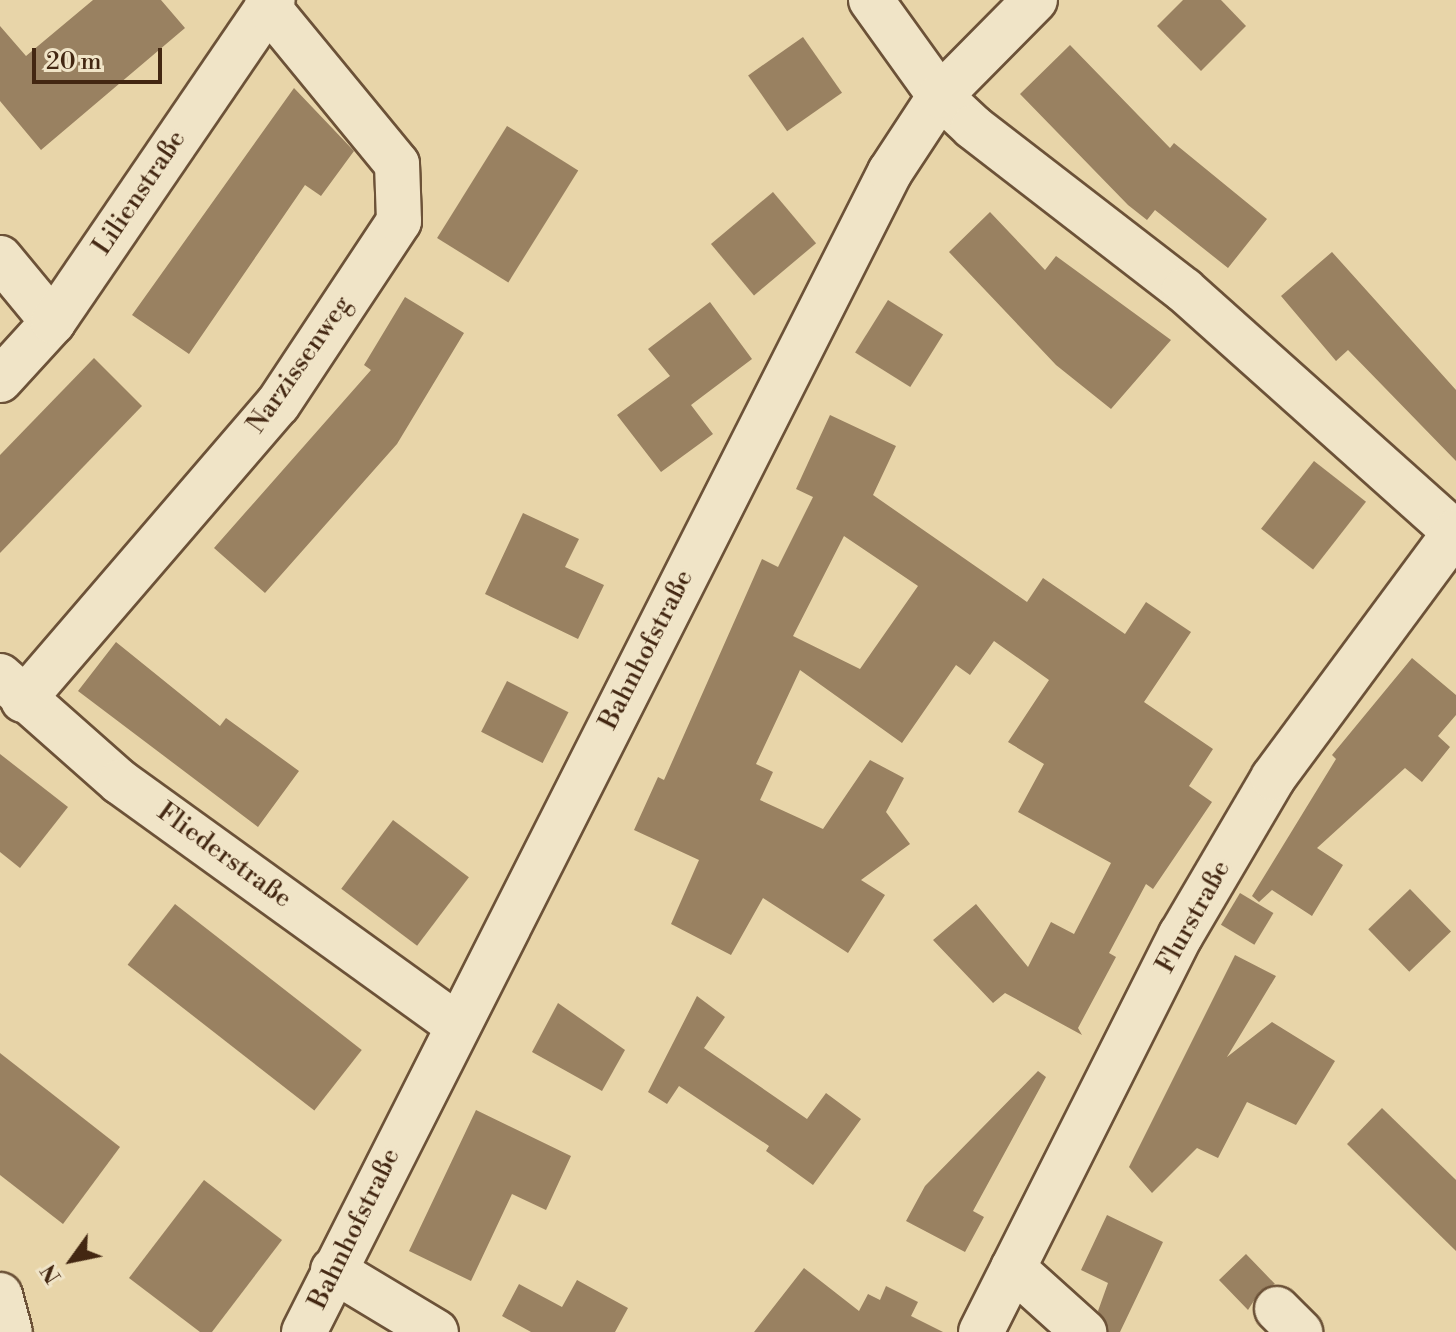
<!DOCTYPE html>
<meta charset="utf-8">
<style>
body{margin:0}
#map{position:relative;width:1456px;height:1332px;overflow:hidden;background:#e8d5a9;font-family:"Libre Bodoni",serif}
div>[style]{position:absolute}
.building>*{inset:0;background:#998161;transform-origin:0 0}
.roads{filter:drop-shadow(2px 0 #6c5238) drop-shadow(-2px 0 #6c5238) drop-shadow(0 2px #6c5238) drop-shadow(0 -2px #6c5238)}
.minor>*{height:44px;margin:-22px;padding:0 22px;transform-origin:22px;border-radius:22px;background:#f0e4c7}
span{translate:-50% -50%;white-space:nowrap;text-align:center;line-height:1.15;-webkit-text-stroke:7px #f0e4c7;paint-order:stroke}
.street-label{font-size:26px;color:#432712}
.north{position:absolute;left:32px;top:1220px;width:80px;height:80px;-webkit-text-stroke:6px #f0e4c7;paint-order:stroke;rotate:237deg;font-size:22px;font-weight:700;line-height:32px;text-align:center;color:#432712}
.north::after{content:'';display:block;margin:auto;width:28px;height:36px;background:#432712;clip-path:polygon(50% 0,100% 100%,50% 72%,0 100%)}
.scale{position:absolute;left:32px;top:48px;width:130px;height:36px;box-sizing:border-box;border:4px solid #432712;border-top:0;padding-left:10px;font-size:24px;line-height:28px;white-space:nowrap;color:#432712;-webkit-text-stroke:6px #f0e4c7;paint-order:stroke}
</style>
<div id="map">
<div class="building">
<i style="clip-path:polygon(93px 0,161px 0,185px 28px,41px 150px,0 101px,0 26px,26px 56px)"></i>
<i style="clip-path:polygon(1183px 0,1221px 0,1246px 26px,1201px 71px,1157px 26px)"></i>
<i style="left:803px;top:37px;width:68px;height:67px;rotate:55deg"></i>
<i style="clip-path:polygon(1070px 45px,1170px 148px,1174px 143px,1267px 219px,1228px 268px,1155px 210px,1147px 220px,1128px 205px,1020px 94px)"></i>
<i style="clip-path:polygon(294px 88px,354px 151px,321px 196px,305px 185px,189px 354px,132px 315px)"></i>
<i style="left:507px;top:126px;width:84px;height:132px;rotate:32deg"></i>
<i style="left:773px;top:192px;width:67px;height:81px;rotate:50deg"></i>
<i style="clip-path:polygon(990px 212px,1045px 270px,1056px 256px,1171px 340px,1111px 409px,1056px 365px,949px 252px)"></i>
<i style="clip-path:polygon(1332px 252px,1456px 390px,1456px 461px,1348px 350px,1336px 361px,1281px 296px)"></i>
<i style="clip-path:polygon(405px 297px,464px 333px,397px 444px,265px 593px,214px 548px,371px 370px,364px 365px)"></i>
<i style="left:888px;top:300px;width:65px;height:62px;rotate:32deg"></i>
<i style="clip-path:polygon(710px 302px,752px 359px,691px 405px,713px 434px,661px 472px,617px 415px,670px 376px,648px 349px)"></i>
<i style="clip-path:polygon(94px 358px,142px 406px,0 553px,0 455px)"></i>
<i style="clip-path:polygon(evenodd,830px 415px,896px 446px,873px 495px,1027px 602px,1043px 578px,1125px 634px,1146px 602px,1191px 632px,1144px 702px,1213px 749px,1189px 786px,1212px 802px,1153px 889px,1146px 884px,1109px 953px,1116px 957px,1078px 1028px,1082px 1035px,1005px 993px,993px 1003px,933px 940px,976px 904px,1028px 967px,1051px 922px,1074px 934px,1111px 863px,1018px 812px,1044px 764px,1008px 742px,1049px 680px,994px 641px,970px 675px,956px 665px,902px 743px,800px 670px,756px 764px,773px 772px,760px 800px,823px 829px,870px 760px,904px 778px,886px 812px,910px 844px,861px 880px,885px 895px,848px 953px,763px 898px,731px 955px,671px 924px,699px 860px,634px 830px,658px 777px,664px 780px,762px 559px,778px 567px,813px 497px,796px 489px,830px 415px,844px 536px,918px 586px,860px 669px,793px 636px,844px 536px)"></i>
<i style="left:1314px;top:461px;width:66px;height:86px;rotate:38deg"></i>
<i style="clip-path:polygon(523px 513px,579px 539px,565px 567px,604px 585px,578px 639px,485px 594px)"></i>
<i style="clip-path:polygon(116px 642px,220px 726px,226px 718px,299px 771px,258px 827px,78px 691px)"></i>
<i style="clip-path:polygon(1412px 658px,1456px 695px,1456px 715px,1438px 736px,1450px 747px,1422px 782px,1405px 768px,1317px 848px,1343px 865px,1312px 916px,1272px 890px,1259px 902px,1252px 896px,1336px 759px,1332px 755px)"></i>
<i style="left:507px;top:681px;width:69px;height:57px;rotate:27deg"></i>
<i style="clip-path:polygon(0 754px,68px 807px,20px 868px,0 852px)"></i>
<i style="left:393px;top:820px;width:95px;height:86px;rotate:37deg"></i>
<i style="left:1410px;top:889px;width:59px;height:58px;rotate:46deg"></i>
<i style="left:1240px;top:893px;width:39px;height:37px;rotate:31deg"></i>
<i style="left:175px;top:904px;width:237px;height:77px;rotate:38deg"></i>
<i style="clip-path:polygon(1235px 955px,1276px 976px,1227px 1057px,1272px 1022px,1335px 1061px,1296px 1125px,1247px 1102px,1218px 1158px,1197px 1148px,1152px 1193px,1129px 1167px)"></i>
<i style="clip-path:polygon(697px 996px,725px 1017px,704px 1048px,807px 1119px,826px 1093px,861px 1119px,813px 1185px,766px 1151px,769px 1146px,679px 1086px,667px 1104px,648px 1092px)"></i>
<i style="clip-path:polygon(558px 1003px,625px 1050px,602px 1091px,532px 1052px)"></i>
<i style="clip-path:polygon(0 1053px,120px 1147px,63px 1224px,0 1175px)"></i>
<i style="clip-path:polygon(1038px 1071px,1046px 1077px,973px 1211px,984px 1217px,965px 1252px,906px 1221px,925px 1186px)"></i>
<i style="clip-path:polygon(1382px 1108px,1456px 1180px,1456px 1251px,1347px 1144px)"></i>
<i style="clip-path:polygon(476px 1110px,571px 1156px,546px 1210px,512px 1194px,471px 1281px,409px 1251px)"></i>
<i style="clip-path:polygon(204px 1180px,282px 1240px,212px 1332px,200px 1332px,129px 1278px)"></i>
<i style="clip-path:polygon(1107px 1215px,1163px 1242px,1120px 1332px,1108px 1332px,1098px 1311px,1108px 1283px,1081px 1270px)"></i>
<i style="clip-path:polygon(1246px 1254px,1275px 1284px,1260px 1291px,1248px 1310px,1219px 1280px)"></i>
<i style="clip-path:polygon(804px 1268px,859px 1311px,868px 1294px,880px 1300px,886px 1286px,918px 1302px,911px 1316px,943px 1332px,754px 1332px)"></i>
<i style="clip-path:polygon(577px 1280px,628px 1308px,615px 1332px,531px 1332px,502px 1316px,519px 1284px,562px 1307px)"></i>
</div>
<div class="roads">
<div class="minor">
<i style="left:871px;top:0;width:118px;rotate:54.3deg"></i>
<i style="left:940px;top:96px;width:45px;rotate:43.2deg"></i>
<i style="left:973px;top:127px;width:267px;rotate:37.7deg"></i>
<i style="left:1184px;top:290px;width:363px;rotate:41.8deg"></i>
<i style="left:0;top:258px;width:83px;rotate:50.4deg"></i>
<i style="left:0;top:380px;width:79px;rotate:-47.6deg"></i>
<i style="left:53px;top:322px;width:390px;rotate:-55.7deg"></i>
<i style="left:0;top:676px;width:160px;rotate:41.5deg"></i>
<i style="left:120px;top:782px;width:415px;rotate:35.8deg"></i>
<i style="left:23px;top:700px;width:391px;rotate:-49.3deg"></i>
<i style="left:278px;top:404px;width:219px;rotate:-56.5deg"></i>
<i style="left:399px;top:221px;width:57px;rotate:-92deg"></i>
<i style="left:397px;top:164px;width:205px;rotate:-129.4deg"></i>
<i style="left:1013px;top:1268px;width:96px;rotate:42deg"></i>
<i style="left:333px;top:1270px;width:120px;rotate:31deg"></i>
<i style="left:0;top:1295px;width:38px;rotate:75deg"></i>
<i style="left:1277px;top:1309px;width:33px;rotate:45deg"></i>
<i style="left:304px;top:1332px;width:1300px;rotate:-63.2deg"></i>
<i style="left:890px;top:172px;width:91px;rotate:-56.7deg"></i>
<i style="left:940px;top:96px;width:135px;rotate:-45.3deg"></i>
<i style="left:981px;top:1332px;width:445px;rotate:-63.3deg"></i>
<i style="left:1181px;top:935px;width:182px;rotate:-59.6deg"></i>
<i style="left:1273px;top:778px;width:307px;rotate:-53.5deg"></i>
</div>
</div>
<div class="street-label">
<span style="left:140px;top:193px;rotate:-56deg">Lilienstraße</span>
<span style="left:300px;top:365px;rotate:-55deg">Narzissenweg</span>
<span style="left:647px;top:650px;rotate:-63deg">Bahnhofstraße</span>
<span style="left:224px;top:856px;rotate:36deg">Fliederstraße</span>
<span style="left:1194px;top:917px;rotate:-61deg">Flurstraße</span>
<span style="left:355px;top:1229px;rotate:-64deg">Bahnhofstraße</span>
</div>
<div class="north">N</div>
<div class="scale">20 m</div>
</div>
